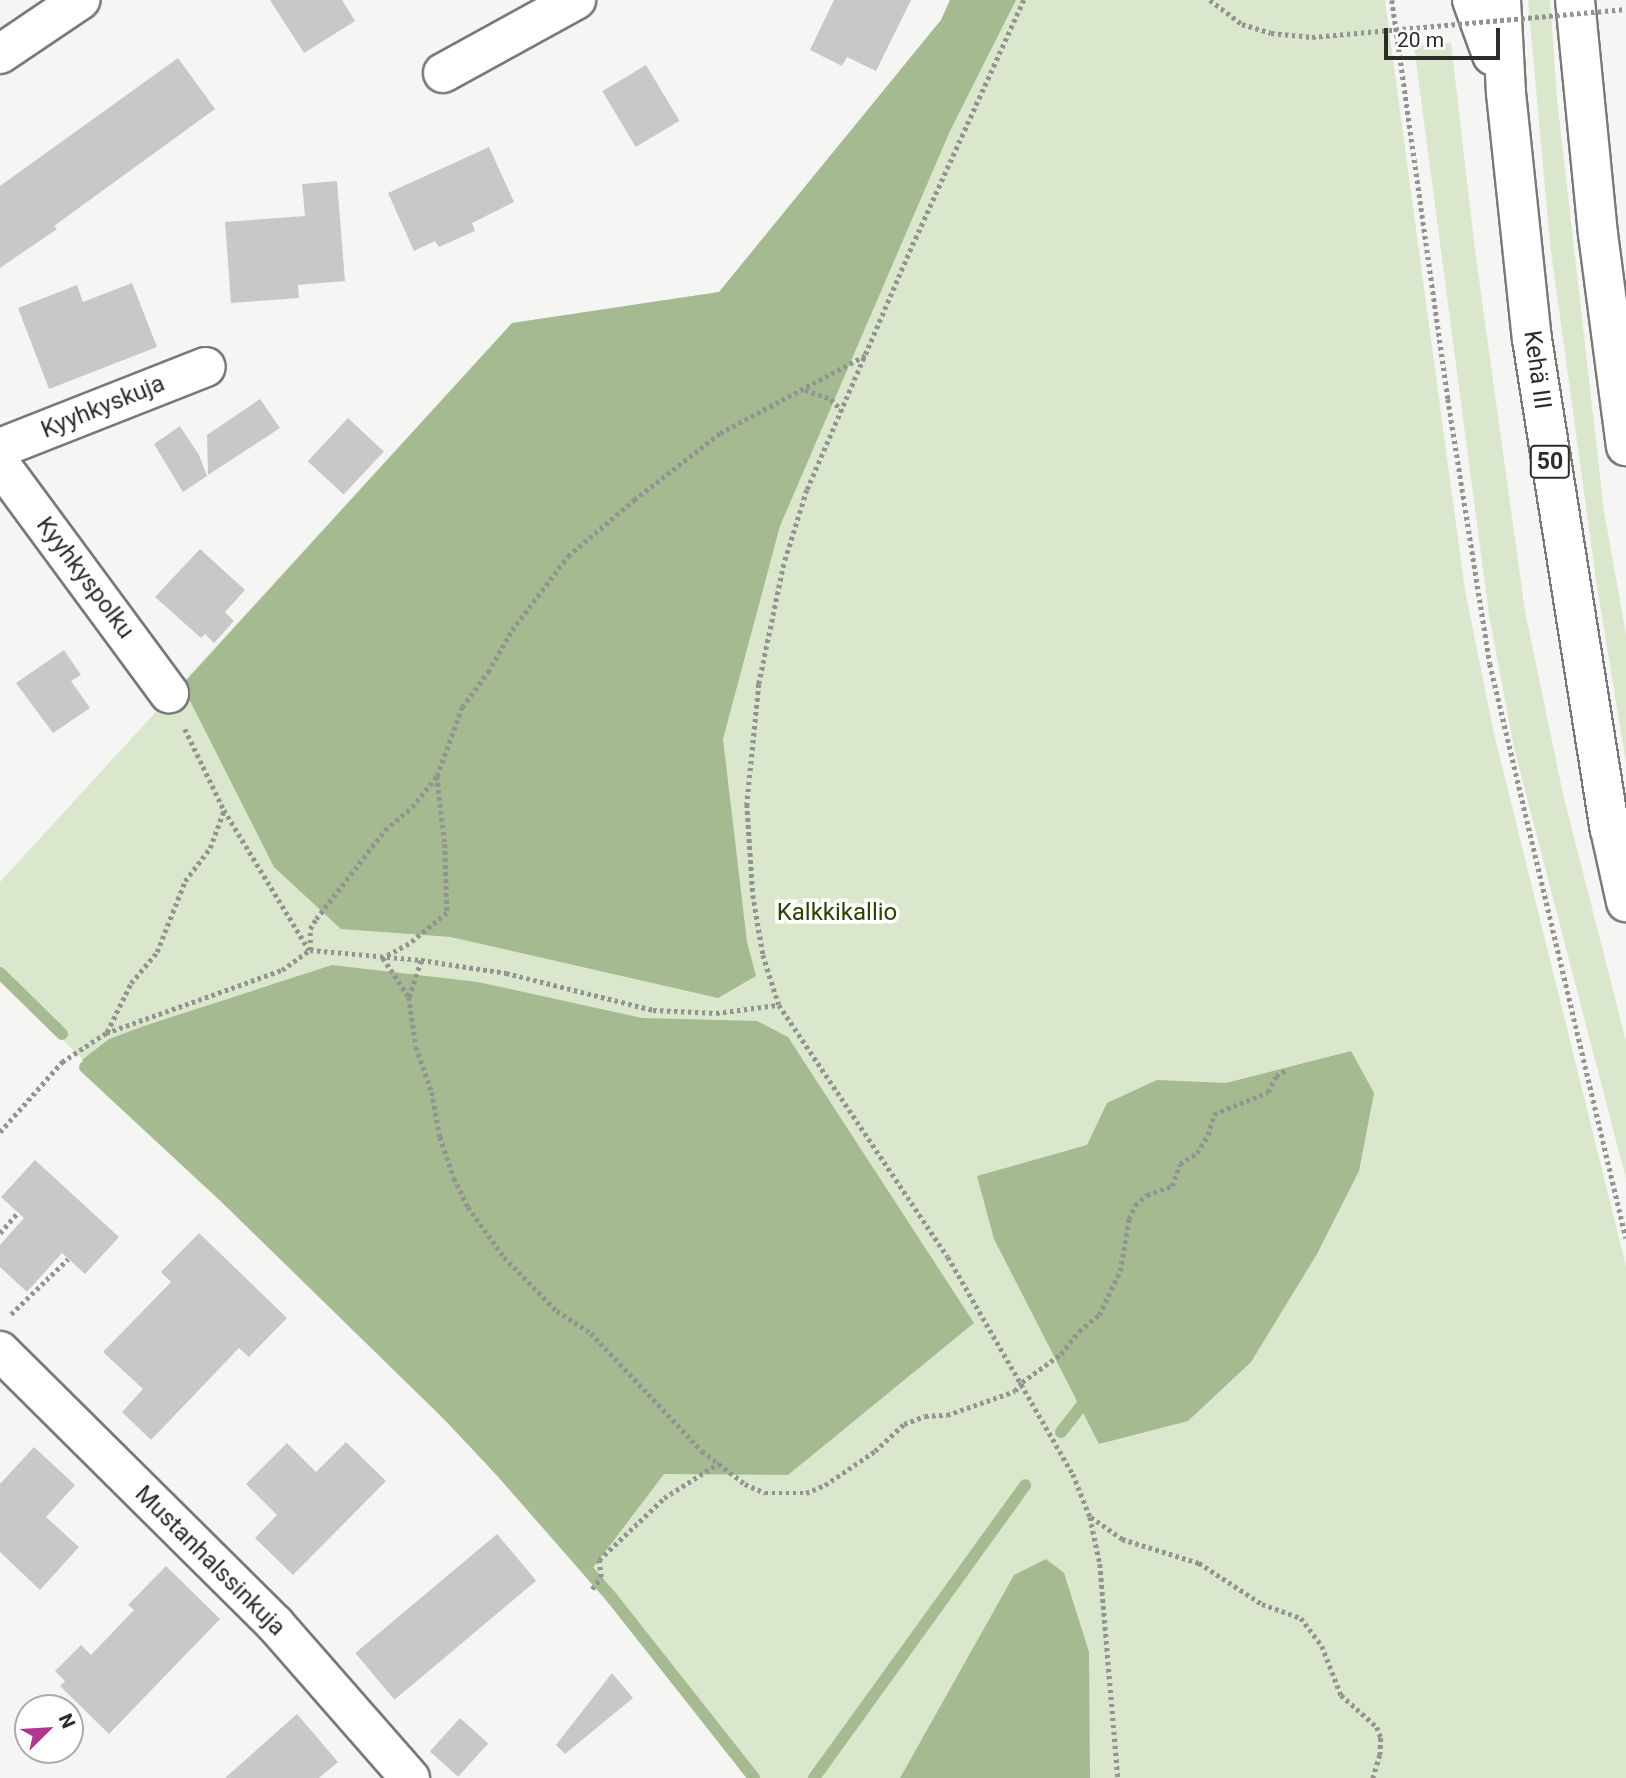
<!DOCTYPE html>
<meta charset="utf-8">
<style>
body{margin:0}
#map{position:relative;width:1626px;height:1778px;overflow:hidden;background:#f5f6f3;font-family:Roboto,sans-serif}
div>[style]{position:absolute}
.green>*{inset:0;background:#dae7cd}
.forest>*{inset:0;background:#a5ba91}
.stream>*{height:12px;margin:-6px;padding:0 6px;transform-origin:6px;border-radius:6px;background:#a7bb92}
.building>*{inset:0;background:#c8c9c6;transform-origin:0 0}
.path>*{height:4.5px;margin-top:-2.25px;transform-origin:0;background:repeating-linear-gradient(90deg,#939391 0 3.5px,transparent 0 7px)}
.roads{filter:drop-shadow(2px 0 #797a78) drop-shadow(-2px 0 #797a78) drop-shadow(0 2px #797a78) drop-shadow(0 -2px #797a78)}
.street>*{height:38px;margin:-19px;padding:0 19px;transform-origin:19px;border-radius:19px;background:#fff}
.highway>*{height:38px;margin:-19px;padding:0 19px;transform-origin:19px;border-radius:19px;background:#fff}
.path-bridge>*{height:4.5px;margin-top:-2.25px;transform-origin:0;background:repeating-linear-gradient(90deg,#939391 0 3.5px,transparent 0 7px)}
span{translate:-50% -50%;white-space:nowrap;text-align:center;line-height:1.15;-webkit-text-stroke:7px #fff;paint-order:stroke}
.shield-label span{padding:2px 5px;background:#fff;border:2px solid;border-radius:5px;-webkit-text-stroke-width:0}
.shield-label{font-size:23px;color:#2c2c2b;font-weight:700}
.street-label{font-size:24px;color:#2c2c2b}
.park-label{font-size:24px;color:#2b4403}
.north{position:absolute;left:14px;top:1694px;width:70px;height:70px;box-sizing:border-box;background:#fff;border:2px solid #ababaa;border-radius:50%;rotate:66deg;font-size:19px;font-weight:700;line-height:28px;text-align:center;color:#2c2c2b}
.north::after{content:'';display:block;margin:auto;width:24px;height:32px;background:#ae3890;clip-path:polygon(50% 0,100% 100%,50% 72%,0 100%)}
.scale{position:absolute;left:1384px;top:28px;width:116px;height:32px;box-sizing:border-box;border:4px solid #2c2c2b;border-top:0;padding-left:9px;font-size:21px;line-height:24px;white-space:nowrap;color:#2c2c2b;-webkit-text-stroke:5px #fff;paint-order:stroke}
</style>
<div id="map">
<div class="green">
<i style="clip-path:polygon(950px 0,1385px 0,1465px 590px,1494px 734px,1626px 1266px,1626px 1778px,753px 1778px,589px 1573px,467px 1440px,341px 1310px,0 979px,0 882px,512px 323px,719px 292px,941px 20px)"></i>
<i style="clip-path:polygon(1528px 0,1550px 0,1557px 99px,1604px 511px,1626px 634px,1626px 763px,1596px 580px,1550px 244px)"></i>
<i style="clip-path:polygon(1451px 43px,1475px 250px,1525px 611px,1563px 794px,1626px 1041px,1626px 1179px,1514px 748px,1489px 615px,1414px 46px)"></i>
</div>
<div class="forest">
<i style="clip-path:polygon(950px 0,1016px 0,950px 131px,780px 526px,723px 739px,747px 942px,756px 976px,718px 998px,451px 937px,341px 929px,274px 867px,182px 685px,512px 323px,719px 292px,941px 20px)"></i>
<i style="clip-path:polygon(332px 965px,478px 982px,642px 1018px,757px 1021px,788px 1037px,974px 1323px,788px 1475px,664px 1474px,589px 1573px,341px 1310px,82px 1060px,109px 1039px,144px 1026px)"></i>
<i style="clip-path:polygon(1351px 1051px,1374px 1093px,1359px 1171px,1317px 1254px,1251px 1362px,1188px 1421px,1099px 1444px,994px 1239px,977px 1176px,1087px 1145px,1107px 1103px,1157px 1080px,1226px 1083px)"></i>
<i style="clip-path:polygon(1046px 1559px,1064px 1573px,1089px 1652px,1090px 1778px,900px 1778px,1014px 1575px)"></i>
</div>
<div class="stream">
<i style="left:0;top:973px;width:87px;rotate:44.5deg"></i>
<i style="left:85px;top:1067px;width:194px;rotate:42.9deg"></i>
<i style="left:227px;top:1199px;width:342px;rotate:44.3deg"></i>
<i style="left:472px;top:1438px;width:213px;rotate:48.8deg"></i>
<i style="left:612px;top:1598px;width:229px;rotate:51.7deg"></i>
<i style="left:1061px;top:1432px;width:291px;rotate:-52deg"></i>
<i style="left:814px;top:1778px;width:361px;rotate:-54.2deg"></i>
</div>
<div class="building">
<i style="clip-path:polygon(270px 0,342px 0,355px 21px,304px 53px)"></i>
<i style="clip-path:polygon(834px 0,911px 0,876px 71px,847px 57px,842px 66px,810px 50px)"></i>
<i style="clip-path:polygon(178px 58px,215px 109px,54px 226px,57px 229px,0 268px,0 186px)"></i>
<i style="left:646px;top:65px;width:65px;height:51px;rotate:59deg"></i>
<i style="clip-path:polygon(489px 147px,514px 202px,472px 223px,475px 231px,439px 247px,435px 241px,414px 251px,388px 193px)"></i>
<i style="clip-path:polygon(337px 181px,345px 281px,298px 285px,299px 298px,231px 303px,225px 222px,305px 216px,302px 184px)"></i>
<i style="clip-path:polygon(132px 283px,157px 347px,49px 389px,18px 308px,77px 285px,83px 302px)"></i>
<i style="clip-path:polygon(260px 399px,280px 428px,208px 475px,207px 435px)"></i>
<i style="left:348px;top:418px;width:49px;height:59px;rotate:43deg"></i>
<i style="clip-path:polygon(180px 426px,199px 455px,207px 476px,183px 492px,154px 444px)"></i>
<i style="clip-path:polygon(200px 549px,245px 590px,225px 612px,234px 621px,214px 643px,205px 634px,201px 638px,155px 597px)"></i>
<i style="clip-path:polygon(64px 650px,81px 675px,71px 681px,90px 708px,53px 733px,16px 683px)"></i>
<i style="clip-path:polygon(35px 1160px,119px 1237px,85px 1274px,62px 1253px,27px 1292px,0 1267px,0 1245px,24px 1218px,1px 1197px)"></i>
<i style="clip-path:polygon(199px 1233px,287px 1318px,249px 1357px,239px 1348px,151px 1440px,122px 1412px,143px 1389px,103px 1352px,171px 1282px,161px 1272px)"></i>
<i style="clip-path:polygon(346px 1442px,386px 1481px,293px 1575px,255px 1538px,277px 1515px,246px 1484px,287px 1443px,316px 1472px)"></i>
<i style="clip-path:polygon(34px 1447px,75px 1485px,46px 1517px,79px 1547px,40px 1590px,0 1552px,0 1484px)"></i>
<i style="left:497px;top:1534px;width:61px;height:185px;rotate:50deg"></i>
<i style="clip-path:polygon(166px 1566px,220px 1619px,109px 1734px,60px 1686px,65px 1681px,55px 1671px,81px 1645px,91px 1655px,134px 1610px,128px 1605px)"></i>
<i style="clip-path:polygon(612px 1673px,633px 1698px,565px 1754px,556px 1745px)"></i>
<i style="clip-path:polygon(297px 1714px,338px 1762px,319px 1778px,225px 1778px)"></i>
<i style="left:460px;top:1718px;width:38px;height:45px;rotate:42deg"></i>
</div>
<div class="path">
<i style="left:1024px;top:0;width:266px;rotate:114.4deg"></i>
<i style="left:914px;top:242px;width:270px;rotate:113.3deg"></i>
<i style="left:807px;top:490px;width:77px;rotate:107.3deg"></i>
<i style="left:784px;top:564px;width:123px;rotate:101.8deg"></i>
<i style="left:759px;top:684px;width:121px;rotate:95.7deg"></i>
<i style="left:747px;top:804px;width:91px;rotate:86.2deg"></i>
<i style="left:753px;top:895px;width:61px;rotate:80.5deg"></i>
<i style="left:763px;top:955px;width:52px;rotate:72.3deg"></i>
<i style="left:779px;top:1005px;width:303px;rotate:56.2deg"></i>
<i style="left:948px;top:1257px;width:250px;rotate:60.1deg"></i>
<i style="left:1073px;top:1474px;width:46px;rotate:68.4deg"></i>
<i style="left:1090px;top:1517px;width:48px;rotate:78deg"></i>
<i style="left:1100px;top:1564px;width:215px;rotate:85.2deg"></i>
<i style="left:1210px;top:0;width:40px;rotate:37deg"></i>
<i style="left:1242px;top:24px;width:30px;rotate:17deg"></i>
<i style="left:1271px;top:33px;width:41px;rotate:5.6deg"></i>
<i style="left:1392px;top:0;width:403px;rotate:82deg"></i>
<i style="left:1448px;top:399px;width:268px;rotate:81deg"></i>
<i style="left:1490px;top:664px;width:590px;rotate:76.67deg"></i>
<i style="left:805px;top:390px;width:28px;rotate:19deg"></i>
<i style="left:831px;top:399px;width:16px;rotate:47deg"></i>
<i style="left:185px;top:729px;width:90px;rotate:64.3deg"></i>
<i style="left:224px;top:810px;width:164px;rotate:58.7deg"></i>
<i style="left:437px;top:776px;width:68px;rotate:83.3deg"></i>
<i style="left:445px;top:844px;width:69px;rotate:88.3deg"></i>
<i style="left:447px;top:913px;width:49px;rotate:140.8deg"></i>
<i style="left:409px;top:944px;width:30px;rotate:152deg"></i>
<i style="left:383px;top:958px;width:47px;rotate:56.3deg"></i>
<i style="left:409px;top:997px;width:50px;rotate:82deg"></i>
<i style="left:416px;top:1047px;width:48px;rotate:70.4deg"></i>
<i style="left:432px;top:1092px;width:46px;rotate:79.9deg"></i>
<i style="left:440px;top:1137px;width:43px;rotate:71.1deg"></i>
<i style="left:454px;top:1178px;width:32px;rotate:64deg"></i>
<i style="left:468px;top:1207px;width:62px;rotate:54.2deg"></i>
<i style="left:504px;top:1257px;width:76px;rotate:45.5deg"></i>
<i style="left:557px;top:1311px;width:40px;rotate:32.9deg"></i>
<i style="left:591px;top:1333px;width:162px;rotate:46.8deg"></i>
<i style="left:702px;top:1451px;width:54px;rotate:37.5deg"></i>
<i style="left:745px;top:1484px;width:22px;rotate:24deg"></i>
<i style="left:765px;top:1493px;width:41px"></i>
<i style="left:806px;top:1493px;width:21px;rotate:-23deg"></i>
<i style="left:825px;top:1485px;width:60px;rotate:-34.2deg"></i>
<i style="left:875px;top:1451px;width:40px;rotate:-43deg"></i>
<i style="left:904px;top:1424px;width:22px;rotate:-21deg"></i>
<i style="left:925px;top:1416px;width:22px;rotate:-3deg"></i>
<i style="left:947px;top:1415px;width:72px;rotate:-19.4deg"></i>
<i style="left:1015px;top:1391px;width:11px;rotate:-52deg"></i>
<i style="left:1022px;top:1382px;width:48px;rotate:-35.7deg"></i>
<i style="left:1061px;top:1354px;width:29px;rotate:-52deg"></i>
<i style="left:1079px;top:1331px;width:26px;rotate:-39deg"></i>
<i style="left:1099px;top:1315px;width:49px;rotate:-64.5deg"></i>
<i style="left:1120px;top:1271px;width:53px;rotate:-80.2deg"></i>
<i style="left:1129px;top:1219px;width:15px;rotate:-67deg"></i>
<i style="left:1135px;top:1205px;width:16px;rotate:-40deg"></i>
<i style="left:1147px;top:1195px;width:27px;rotate:-20deg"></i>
<i style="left:1172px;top:1186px;width:23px;rotate:-70deg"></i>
<i style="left:1180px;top:1164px;width:20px;rotate:-33deg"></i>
<i style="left:1197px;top:1153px;width:21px;rotate:-59deg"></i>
<i style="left:1208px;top:1135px;width:22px;rotate:-74deg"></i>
<i style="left:1214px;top:1114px;width:58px;rotate:-22.2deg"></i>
<i style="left:1268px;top:1092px;width:18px;rotate:-63deg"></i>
<i style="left:1276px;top:1076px;width:12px;rotate:-31deg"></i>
<i style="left:310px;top:950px;width:21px;rotate:-90deg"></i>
<i style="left:310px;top:929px;width:12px;rotate:-59deg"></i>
<i style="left:316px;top:919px;width:113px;rotate:-52.2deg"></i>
<i style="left:385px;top:830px;width:35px;rotate:-40deg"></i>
<i style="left:412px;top:807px;width:40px;rotate:-51deg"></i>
<i style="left:437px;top:776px;width:73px;rotate:-70.1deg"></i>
<i style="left:462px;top:707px;width:44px;rotate:-53.4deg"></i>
<i style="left:488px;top:672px;width:48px;rotate:-60.3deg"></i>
<i style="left:512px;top:630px;width:93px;rotate:-52.9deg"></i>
<i style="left:568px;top:556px;width:87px;rotate:-40.3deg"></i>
<i style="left:634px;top:500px;width:109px;rotate:-37.9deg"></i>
<i style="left:720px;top:433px;width:168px;rotate:-28.1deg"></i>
<i style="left:409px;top:997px;width:39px;rotate:-72deg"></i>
<i style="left:107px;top:1032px;width:55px;rotate:-63.9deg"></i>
<i style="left:131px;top:983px;width:40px;rotate:-50deg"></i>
<i style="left:157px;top:952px;width:76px;rotate:-68.5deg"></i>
<i style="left:185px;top:881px;width:41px;rotate:-52.9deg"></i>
<i style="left:210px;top:848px;width:40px;rotate:-69.8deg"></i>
<i style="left:0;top:1132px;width:94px;rotate:-48.5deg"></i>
<i style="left:62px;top:1062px;width:53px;rotate:-33.4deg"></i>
<i style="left:106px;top:1033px;width:187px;rotate:-19.7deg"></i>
<i style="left:282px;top:970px;width:34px;rotate:-36deg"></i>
<i style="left:310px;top:950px;width:111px;rotate:5.1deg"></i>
<i style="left:421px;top:960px;width:86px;rotate:8.7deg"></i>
<i style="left:506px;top:973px;width:152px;rotate:14.1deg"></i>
<i style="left:653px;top:1010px;width:63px;rotate:2.7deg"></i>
<i style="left:716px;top:1013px;width:63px;rotate:-7.4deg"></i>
<i style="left:0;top:1233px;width:28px;rotate:-49deg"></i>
<i style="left:11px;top:1314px;width:79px;rotate:-44deg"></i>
<i style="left:1091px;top:1517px;width:38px;rotate:35deg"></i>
<i style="left:1122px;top:1539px;width:81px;rotate:17.3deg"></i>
<i style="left:1199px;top:1563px;width:75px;rotate:33.1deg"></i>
<i style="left:1262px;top:1604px;width:41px;rotate:19.7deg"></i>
<i style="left:1301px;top:1618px;width:35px;rotate:53deg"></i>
<i style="left:1322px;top:1646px;width:53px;rotate:68.8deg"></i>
<i style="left:1341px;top:1695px;width:48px;rotate:41.6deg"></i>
<i style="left:1377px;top:1727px;width:12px;rotate:70deg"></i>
<i style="left:1381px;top:1738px;width:17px;rotate:93deg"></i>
<i style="left:1380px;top:1755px;width:24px;rotate:107deg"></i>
<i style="left:592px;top:1589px;width:15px;rotate:-53deg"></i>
<i style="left:601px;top:1577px;width:17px;rotate:-97deg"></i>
<i style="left:599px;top:1560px;width:90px;rotate:-43.6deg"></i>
<i style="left:664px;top:1498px;width:65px;rotate:-32.5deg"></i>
</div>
<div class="roads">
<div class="street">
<i style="left:0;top:54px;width:97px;rotate:-34deg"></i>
<i style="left:443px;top:73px;width:152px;rotate:-28.8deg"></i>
<i style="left:0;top:448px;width:221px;rotate:-21.5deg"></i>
<i style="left:0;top:464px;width:285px;rotate:53.6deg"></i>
<i style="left:0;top:1351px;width:387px;rotate:44.8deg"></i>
<i style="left:275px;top:1624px;width:205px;rotate:48.8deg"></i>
</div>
<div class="highway">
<i style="left:1472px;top:0;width:59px;rotate:70deg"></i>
<i style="left:1501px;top:0;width:93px;rotate:86.9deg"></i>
<i style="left:1506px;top:93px;width:247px;rotate:84deg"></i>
<i style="left:1532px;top:339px;width:496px;rotate:81deg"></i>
<i style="left:1610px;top:829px;width:75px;rotate:77.6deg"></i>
<i style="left:1575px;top:0;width:235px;rotate:84.4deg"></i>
<i style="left:1598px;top:234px;width:214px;rotate:82.5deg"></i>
</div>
</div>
<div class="path-bridge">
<i style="left:1312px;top:37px;width:315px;rotate:-5.1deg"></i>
</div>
<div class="shield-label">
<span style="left:1550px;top:462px">50</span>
</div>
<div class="street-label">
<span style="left:1537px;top:370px;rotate:82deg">Kehä III</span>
<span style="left:103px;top:407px;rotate:-22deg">Kyyhkyskuja</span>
<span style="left:85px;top:578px;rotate:53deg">Kyyhkyspolku</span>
<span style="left:210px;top:1561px;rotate:45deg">Mustanhalssinkuja</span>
</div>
<div class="park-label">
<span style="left:837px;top:913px">Kalkkikallio</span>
</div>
<div class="north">N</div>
<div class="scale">20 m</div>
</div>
